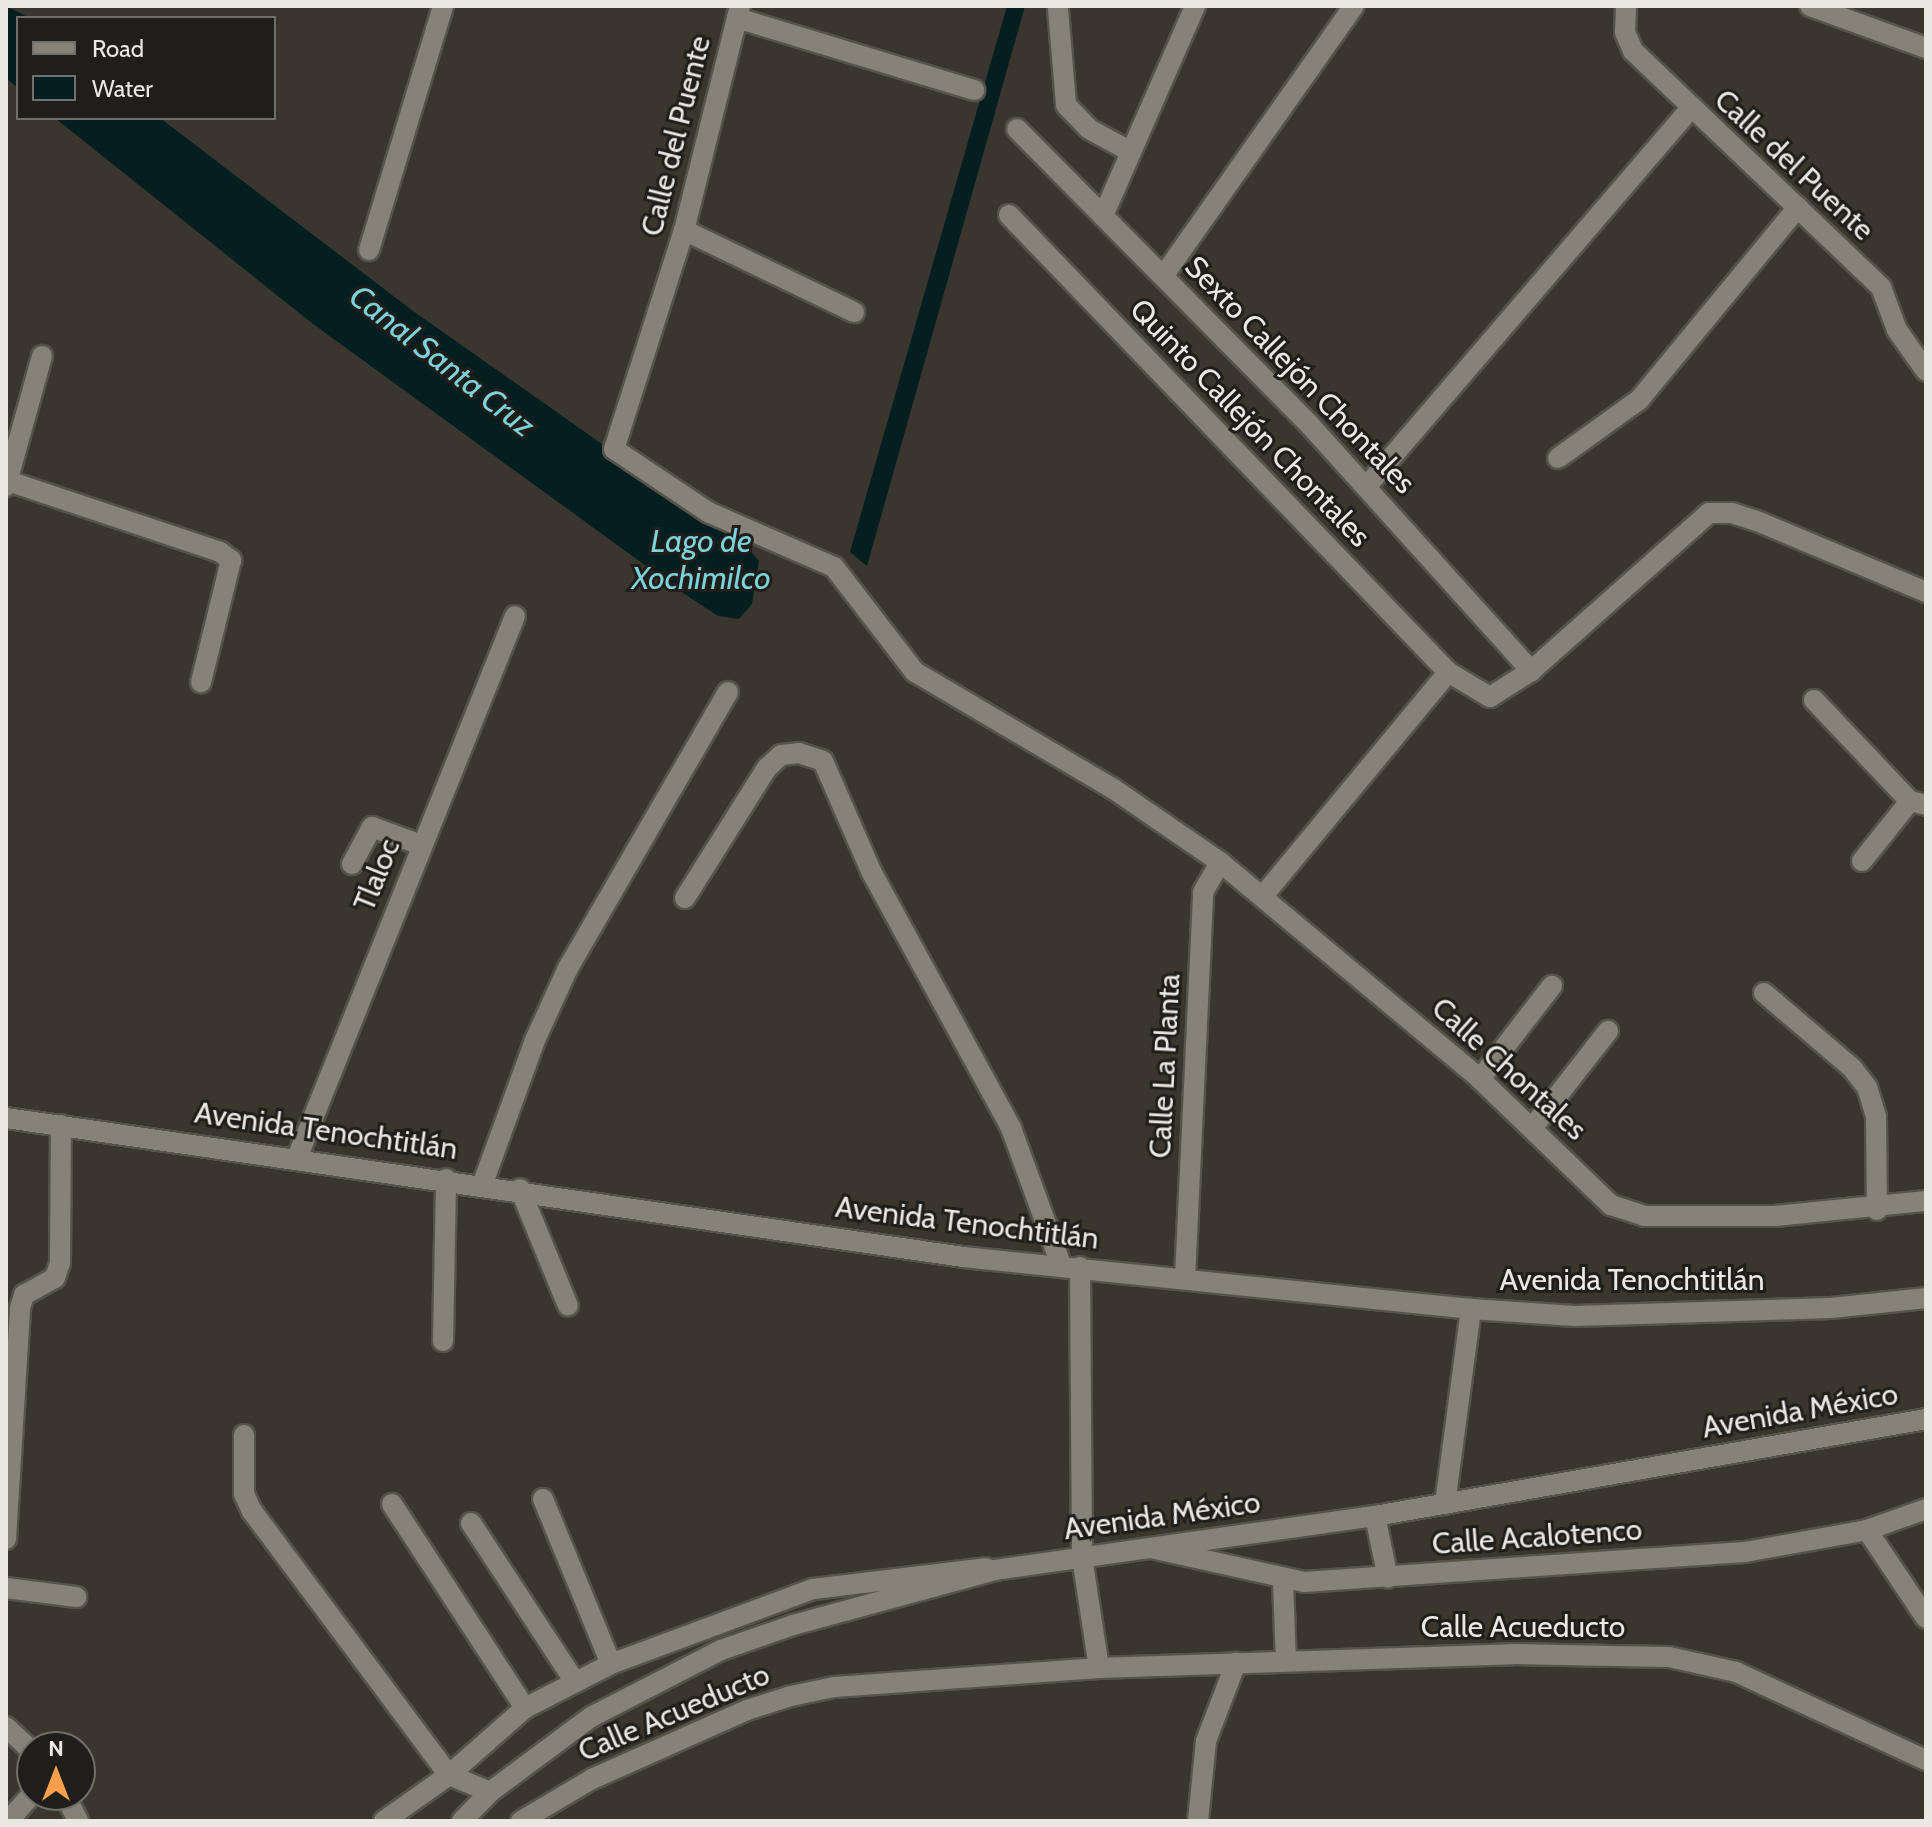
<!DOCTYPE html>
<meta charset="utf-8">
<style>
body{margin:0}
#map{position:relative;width:1932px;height:1827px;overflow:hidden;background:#3a362d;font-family:Cabin,sans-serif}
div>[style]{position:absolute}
.water>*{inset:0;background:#041f21}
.roads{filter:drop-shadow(2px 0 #55534a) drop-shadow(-2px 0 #55534a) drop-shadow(0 2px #55534a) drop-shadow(0 -2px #55534a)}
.street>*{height:20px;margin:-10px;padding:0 10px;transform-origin:10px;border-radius:10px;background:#878277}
.secondary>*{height:20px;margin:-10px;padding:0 10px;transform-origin:10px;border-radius:10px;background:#878277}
span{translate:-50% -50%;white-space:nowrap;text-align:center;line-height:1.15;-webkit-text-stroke:6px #201e1a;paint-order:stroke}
.street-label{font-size:30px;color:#eae8e2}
.water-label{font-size:32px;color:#7bd2db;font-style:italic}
.frame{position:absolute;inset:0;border:8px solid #eae8e2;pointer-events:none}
.legend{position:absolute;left:16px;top:16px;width:260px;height:104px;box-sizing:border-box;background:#201e1a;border:2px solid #716f6a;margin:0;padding:10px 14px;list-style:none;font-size:24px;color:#eae8e2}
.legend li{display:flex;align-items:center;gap:16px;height:40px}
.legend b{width:40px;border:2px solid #716f6a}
.north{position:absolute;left:16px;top:1731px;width:80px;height:80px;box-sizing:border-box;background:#201e1a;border:2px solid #716f6a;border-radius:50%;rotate:0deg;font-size:22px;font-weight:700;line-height:32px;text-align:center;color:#eae8e2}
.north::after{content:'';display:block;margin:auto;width:28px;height:36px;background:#fa9f4e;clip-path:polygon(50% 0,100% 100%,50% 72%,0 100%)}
</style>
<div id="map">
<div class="water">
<i style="clip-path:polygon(6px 6px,30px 18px,18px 18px,18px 88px,6px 78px)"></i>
<i style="clip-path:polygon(1007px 6px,1025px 6px,867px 566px,850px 552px)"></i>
<i style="clip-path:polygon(55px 118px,160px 118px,413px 311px,744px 544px,759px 561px,752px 604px,739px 619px,718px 616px,686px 595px,313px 324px)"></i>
</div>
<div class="roads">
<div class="street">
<i style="left:740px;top:6px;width:231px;rotate:104deg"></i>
<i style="left:684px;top:230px;width:230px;rotate:107.7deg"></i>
<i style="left:614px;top:449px;width:113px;rotate:33.8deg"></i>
<i style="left:708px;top:512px;width:137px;rotate:23.6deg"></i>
<i style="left:834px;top:567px;width:133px;rotate:52.4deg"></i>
<i style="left:915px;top:672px;width:229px;rotate:30.5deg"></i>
<i style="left:1112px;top:788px;width:131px;rotate:34.4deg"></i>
<i style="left:1220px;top:862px;width:339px;rotate:39.8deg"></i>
<i style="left:1480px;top:1079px;width:182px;rotate:43.9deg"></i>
<i style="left:1611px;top:1205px;width:35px;rotate:18deg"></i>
<i style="left:1644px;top:1216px;width:131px"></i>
<i style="left:1775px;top:1216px;width:152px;rotate:-5.7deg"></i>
<i style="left:1626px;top:6px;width:26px;rotate:92deg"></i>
<i style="left:1625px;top:32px;width:21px;rotate:67deg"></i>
<i style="left:1633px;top:51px;width:342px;rotate:43.6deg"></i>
<i style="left:1881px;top:287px;width:46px;rotate:69.6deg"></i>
<i style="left:1897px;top:330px;width:50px;rotate:54.7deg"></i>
<i style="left:1810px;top:6px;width:123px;rotate:19.9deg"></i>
<i style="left:1058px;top:9px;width:96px;rotate:85.2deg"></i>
<i style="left:1066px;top:105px;width:33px;rotate:46deg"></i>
<i style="left:1089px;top:129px;width:48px;rotate:28.7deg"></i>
<i style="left:737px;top:18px;width:248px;rotate:16.9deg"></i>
<i style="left:1017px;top:129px;width:414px;rotate:45.3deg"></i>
<i style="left:1308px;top:423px;width:334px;rotate:48deg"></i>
<i style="left:1009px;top:215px;width:634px;rotate:46.15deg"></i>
<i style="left:1448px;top:672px;width:49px;rotate:30.8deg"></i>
<i style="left:1490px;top:697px;width:49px;rotate:-32.4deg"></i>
<i style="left:1531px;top:671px;width:238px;rotate:-41.6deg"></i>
<i style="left:1709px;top:513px;width:23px"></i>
<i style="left:1732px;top:513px;width:26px;rotate:18deg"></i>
<i style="left:1757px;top:521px;width:183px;rotate:22.8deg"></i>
<i style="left:1103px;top:216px;width:229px;rotate:-66.3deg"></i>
<i style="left:684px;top:230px;width:189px;rotate:25.8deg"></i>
<i style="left:369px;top:250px;width:255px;rotate:-73.1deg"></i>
<i style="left:1164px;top:275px;width:329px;rotate:-54.8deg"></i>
<i style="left:1558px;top:458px;width:100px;rotate:-35.6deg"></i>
<i style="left:1639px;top:400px;width:250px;rotate:-50.5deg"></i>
<i style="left:8px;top:481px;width:224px;rotate:18.5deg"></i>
<i style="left:220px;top:552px;width:14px;rotate:36deg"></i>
<i style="left:231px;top:560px;width:126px;rotate:103.8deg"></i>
<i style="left:6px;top:486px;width:135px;rotate:-74.5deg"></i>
<i style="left:1366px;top:487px;width:498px;rotate:-49.4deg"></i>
<i style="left:1814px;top:700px;width:139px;rotate:46.5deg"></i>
<i style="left:1910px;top:801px;width:16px;rotate:14deg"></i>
<i style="left:1862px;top:861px;width:77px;rotate:-51.3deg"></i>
<i style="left:352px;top:864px;width:42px;rotate:-61.6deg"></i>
<i style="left:372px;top:827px;width:52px;rotate:20.2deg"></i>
<i style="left:1263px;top:896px;width:291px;rotate:-50.4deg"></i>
<i style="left:685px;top:898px;width:154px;rotate:-57.8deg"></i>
<i style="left:767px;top:768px;width:19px;rotate:-43deg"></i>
<i style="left:781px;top:755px;width:18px;rotate:-6deg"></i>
<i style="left:799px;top:753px;width:25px;rotate:18deg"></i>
<i style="left:823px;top:761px;width:120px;rotate:66.4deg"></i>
<i style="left:871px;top:871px;width:293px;rotate:61.4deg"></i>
<i style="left:1011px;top:1128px;width:148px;rotate:69.9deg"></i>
<i style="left:1764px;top:993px;width:116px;rotate:40.4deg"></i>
<i style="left:1852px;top:1068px;width:24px;rotate:52deg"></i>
<i style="left:1867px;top:1087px;width:31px;rotate:73deg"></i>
<i style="left:1876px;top:1117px;width:93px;rotate:89.4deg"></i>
<i style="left:1480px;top:1079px;width:118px;rotate:-52.3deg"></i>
<i style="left:1533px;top:1127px;width:122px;rotate:-52deg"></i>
<i style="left:297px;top:1158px;width:584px;rotate:-68.09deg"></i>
<i style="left:483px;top:1183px;width:152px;rotate:-70deg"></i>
<i style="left:535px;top:1040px;width:79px;rotate:-65.4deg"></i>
<i style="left:568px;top:968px;width:319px;rotate:-59.9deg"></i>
<i style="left:520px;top:1189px;width:126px;rotate:67.7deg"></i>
<i style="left:1185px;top:1278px;width:386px;rotate:-87.3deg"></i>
<i style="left:1203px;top:892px;width:34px;rotate:-60deg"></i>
<i style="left:443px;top:1341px;width:162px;rotate:-88.9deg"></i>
<i style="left:244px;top:1435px;width:59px;rotate:90deg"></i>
<i style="left:244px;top:1494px;width:19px;rotate:65deg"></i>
<i style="left:252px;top:1511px;width:329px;rotate:53.3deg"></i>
<i style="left:449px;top:1775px;width:44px;rotate:22.5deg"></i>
<i style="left:543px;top:1499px;width:178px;rotate:67.6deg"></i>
<i style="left:392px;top:1504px;width:244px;rotate:56.9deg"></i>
<i style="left:1445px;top:1504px;width:197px;rotate:-82.4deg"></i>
<i style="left:1375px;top:1516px;width:63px;rotate:78.2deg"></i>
<i style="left:471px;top:1523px;width:190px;rotate:56.8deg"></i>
<i style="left:1867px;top:1530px;width:106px;rotate:56.2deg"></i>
<i style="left:6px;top:1539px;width:231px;rotate:-86.5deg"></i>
<i style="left:20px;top:1308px;width:14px;rotate:-73deg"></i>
<i style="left:24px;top:1295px;width:35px;rotate:-29deg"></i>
<i style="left:55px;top:1278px;width:16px;rotate:-72deg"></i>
<i style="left:60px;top:1263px;width:138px;rotate:-89.6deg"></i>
<i style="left:1151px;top:1548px;width:157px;rotate:12.5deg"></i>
<i style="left:1304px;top:1582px;width:442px;rotate:-3.9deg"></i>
<i style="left:1745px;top:1552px;width:124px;rotate:-10.2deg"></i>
<i style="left:1867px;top:1530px;width:63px;rotate:-19.6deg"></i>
<i style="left:1283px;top:1581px;width:80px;rotate:87.9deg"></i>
<i style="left:6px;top:1588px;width:71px;rotate:7.3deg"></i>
<i style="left:6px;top:1727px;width:35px;rotate:43deg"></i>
<i style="left:65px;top:1795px;width:29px;rotate:63deg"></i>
<i style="left:8px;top:1821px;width:36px;rotate:-48deg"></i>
<i style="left:384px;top:1821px;width:80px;rotate:-35.3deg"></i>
<i style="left:449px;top:1775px;width:101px;rotate:-41.4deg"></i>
<i style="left:525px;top:1708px;width:97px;rotate:-27.1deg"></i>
<i style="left:611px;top:1664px;width:215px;rotate:-20.4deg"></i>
<i style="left:813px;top:1589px;width:174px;rotate:-6.9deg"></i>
<i style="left:521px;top:1821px;width:82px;rotate:-30.6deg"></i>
<i style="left:592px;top:1779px;width:170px;rotate:-24deg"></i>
<i style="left:747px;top:1710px;width:46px;rotate:-17.7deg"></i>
<i style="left:791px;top:1696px;width:44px;rotate:-11.8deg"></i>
<i style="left:834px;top:1687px;width:266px;rotate:-4.1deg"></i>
<i style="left:1198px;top:1821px;width:80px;rotate:-84.3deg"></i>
<i style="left:1206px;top:1741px;width:84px;rotate:-69deg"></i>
</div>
<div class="secondary">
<i style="left:6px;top:1118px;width:967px;rotate:8.26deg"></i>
<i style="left:963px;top:1257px;width:511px;rotate:5.84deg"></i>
<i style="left:1471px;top:1309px;width:104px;rotate:3.9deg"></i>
<i style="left:1575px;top:1316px;width:256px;rotate:-1.8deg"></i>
<i style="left:1831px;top:1308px;width:96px;rotate:-6deg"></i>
<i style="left:1080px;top:1267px;width:290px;rotate:89.6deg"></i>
<i style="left:1082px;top:1557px;width:112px;rotate:81.3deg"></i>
<i style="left:1099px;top:1668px;width:414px;rotate:-1.9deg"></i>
<i style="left:1513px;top:1654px;width:156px;rotate:1.1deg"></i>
<i style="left:1669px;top:1657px;width:69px;rotate:12.6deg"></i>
<i style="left:1736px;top:1672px;width:209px;rotate:24.9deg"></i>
<i style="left:462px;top:1821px;width:40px;rotate:-46deg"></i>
<i style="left:490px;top:1792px;width:126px;rotate:-36.6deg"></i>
<i style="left:591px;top:1717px;width:146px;rotate:-27.3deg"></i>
<i style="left:721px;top:1650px;width:76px;rotate:-19.1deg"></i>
<i style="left:793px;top:1625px;width:209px;rotate:-15.2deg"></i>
<i style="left:995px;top:1570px;width:384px;rotate:-8.1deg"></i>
<i style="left:1375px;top:1516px;width:559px;rotate:-9.98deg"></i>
</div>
</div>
<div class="street-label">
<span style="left:676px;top:136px;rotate:-76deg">Calle del Puente</span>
<span style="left:1794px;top:165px;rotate:43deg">Calle del Puente</span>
<span style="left:1300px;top:375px;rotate:46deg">Sexto Callejón Chontales</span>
<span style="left:1250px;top:423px;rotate:46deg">Quinto Callejón Chontales</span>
<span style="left:377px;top:875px;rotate:-68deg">Tlaloc</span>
<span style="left:1165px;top:1066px;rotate:-87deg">Calle La Planta</span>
<span style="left:1509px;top:1069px;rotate:42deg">Calle Chontales</span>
<span style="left:326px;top:1131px;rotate:8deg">Avenida Tenochtitlán</span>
<span style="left:967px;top:1223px;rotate:7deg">Avenida Tenochtitlán</span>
<span style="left:1632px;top:1280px">Avenida Tenochtitlán</span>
<span style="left:1800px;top:1411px;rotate:-10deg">Avenida México</span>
<span style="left:1162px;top:1516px;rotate:-8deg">Avenida México</span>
<span style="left:1537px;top:1537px;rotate:-4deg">Calle Acalotenco</span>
<span style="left:1523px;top:1627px">Calle Acueducto</span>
<span style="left:674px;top:1713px;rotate:-23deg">Calle Acueducto</span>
</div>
<div class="water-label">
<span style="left:442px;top:361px;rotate:38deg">Canal Santa Cruz</span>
<span style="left:701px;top:560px">Lago de<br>Xochimilco</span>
</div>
<div class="frame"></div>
<ul class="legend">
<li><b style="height:10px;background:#878277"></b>Road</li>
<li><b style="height:22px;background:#041f21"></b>Water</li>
</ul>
<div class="north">N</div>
</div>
